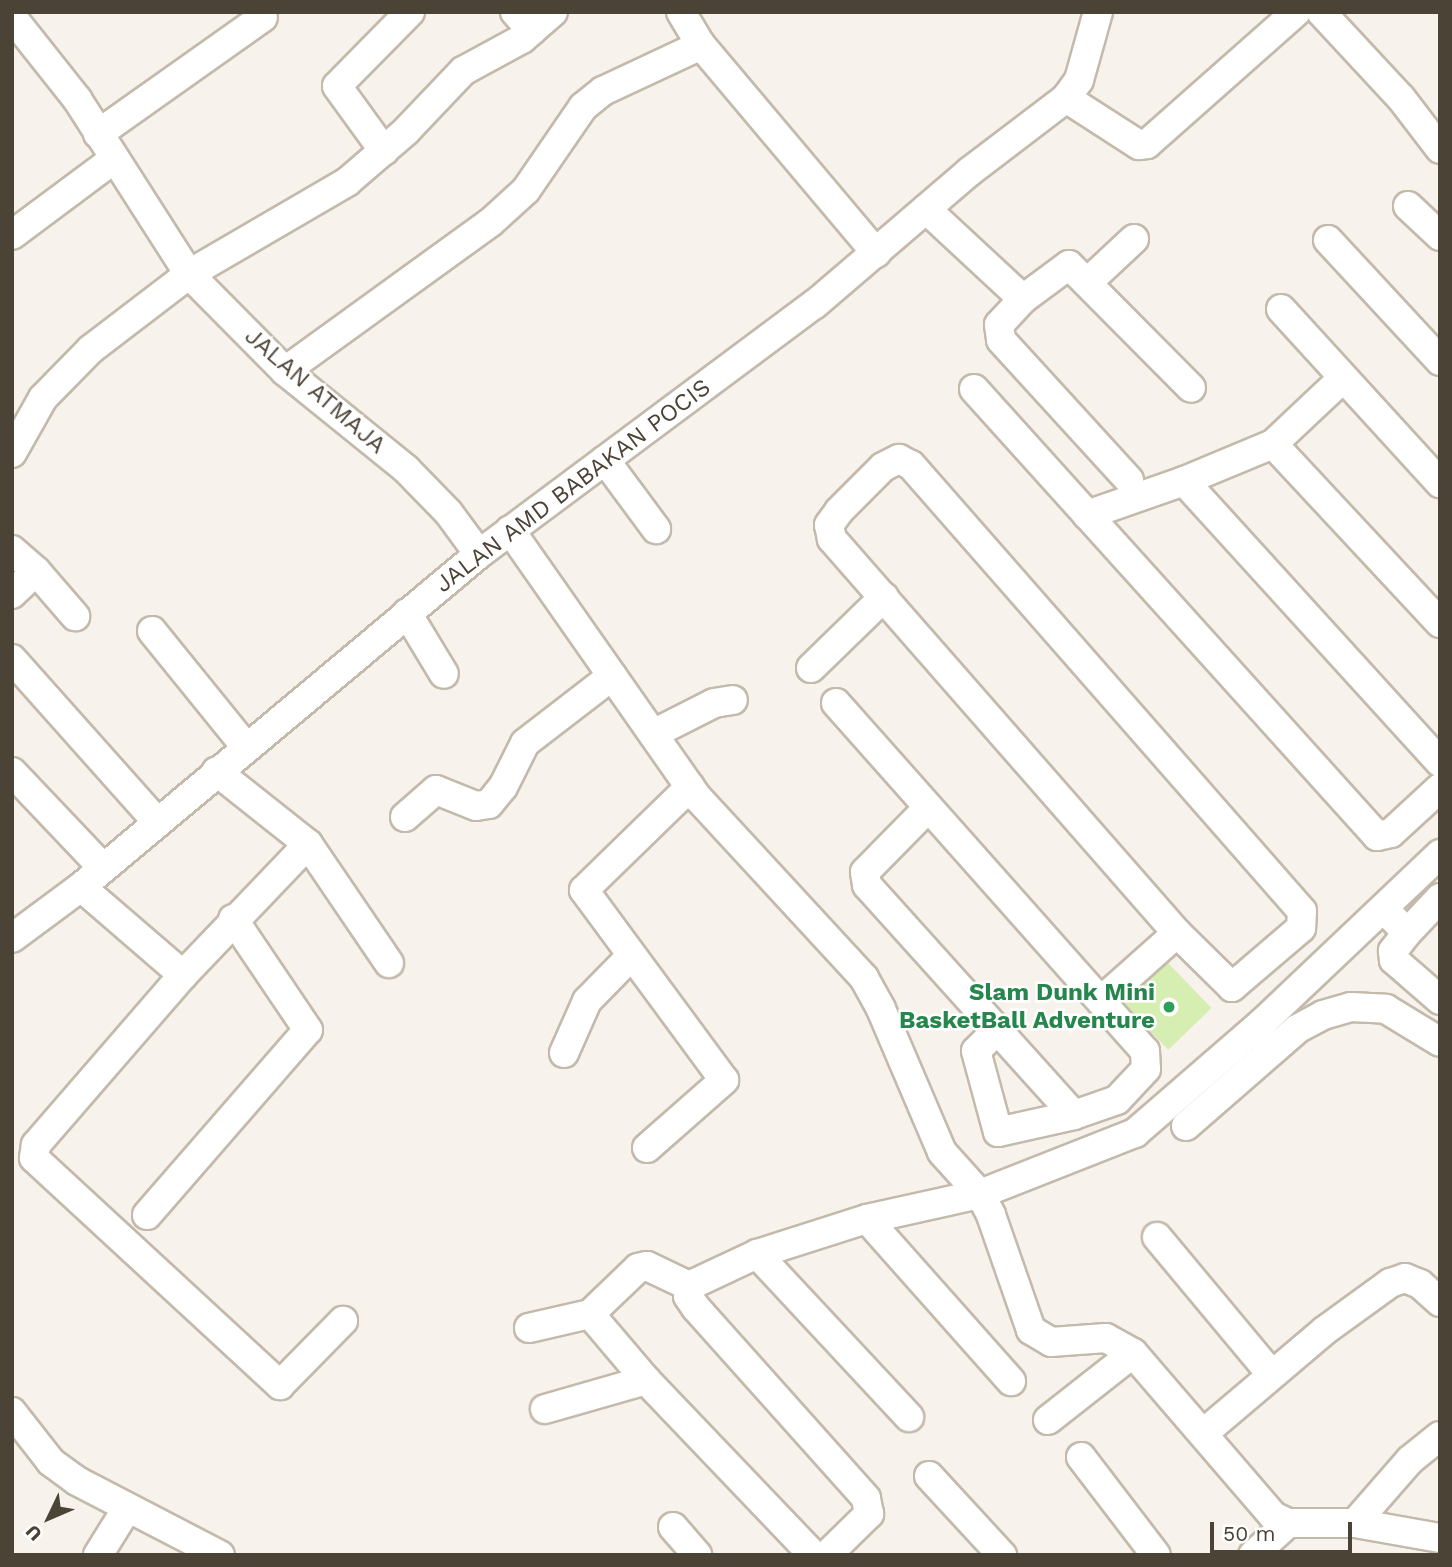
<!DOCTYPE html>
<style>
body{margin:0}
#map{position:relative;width:1452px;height:1567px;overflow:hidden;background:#f7f2eb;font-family:"Work Sans",sans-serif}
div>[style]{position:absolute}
.green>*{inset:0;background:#d6eeb1;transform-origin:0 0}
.roads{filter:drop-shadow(2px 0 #c3baac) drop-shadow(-2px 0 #c3baac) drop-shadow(0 2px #c3baac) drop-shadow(0 -2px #c3baac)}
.minor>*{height:28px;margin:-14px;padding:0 14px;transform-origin:14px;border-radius:14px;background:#fff}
.dots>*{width:19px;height:19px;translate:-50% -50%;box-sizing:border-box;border:4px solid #fff;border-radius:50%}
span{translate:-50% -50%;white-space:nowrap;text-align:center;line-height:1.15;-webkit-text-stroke:5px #fff;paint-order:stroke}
.street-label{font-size:24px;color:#4c4337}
.leisure-label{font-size:24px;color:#27864d;font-weight:700}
.right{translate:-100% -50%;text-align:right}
.frame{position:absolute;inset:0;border:14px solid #4c4337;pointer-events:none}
.north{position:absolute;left:14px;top:1483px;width:70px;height:70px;-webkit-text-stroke:5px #fff;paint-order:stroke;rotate:226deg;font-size:19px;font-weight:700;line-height:28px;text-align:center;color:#4c4337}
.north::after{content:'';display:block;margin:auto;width:24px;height:32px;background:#4c4337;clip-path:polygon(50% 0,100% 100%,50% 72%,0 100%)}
.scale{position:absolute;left:1210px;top:1522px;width:142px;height:32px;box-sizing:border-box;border:4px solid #4c4337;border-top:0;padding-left:9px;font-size:21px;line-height:24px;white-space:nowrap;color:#4c4337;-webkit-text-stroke:5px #fff;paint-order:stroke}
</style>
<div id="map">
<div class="green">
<i style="left:1167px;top:962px;width:64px;height:60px;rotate:46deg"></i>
</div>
<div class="roads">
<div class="minor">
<i style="left:515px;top:12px;width:25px;rotate:48deg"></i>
<i style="left:681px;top:12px;width:39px;rotate:59deg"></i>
<i style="left:701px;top:45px;width:272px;rotate:49.9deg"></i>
<i style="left:1321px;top:12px;width:117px;rotate:47.1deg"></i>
<i style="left:1401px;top:98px;width:64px;rotate:52.6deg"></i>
<i style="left:12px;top:17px;width:105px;rotate:51.6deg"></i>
<i style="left:77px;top:99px;width:208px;rotate:57.4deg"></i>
<i style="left:189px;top:274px;width:136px;rotate:45.3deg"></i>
<i style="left:285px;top:371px;width:156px;rotate:39deg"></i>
<i style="left:406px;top:469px;width:60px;rotate:45.7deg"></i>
<i style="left:448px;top:512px;width:52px;rotate:53.6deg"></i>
<i style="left:1066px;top:98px;width:87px;rotate:32.8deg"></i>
<i style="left:1139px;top:145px;width:8px;rotate:-7deg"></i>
<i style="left:1147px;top:144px;width:199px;rotate:-41.5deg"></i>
<i style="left:98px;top:134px;width:202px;rotate:-35.3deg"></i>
<i style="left:384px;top:151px;width:80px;rotate:-125.9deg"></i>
<i style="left:337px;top:86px;width:104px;rotate:-45.4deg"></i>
<i style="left:1408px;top:206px;width:44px;rotate:43.2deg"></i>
<i style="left:926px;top:209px;width:132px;rotate:42.9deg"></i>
<i style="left:1023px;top:299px;width:57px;rotate:-36.5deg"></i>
<i style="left:1069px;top:265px;width:173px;rotate:45.2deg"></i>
<i style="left:12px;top:235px;width:127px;rotate:-36.7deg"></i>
<i style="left:1328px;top:240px;width:165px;rotate:47.2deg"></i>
<i style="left:1088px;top:282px;width:63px;rotate:-43.1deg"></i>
<i style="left:1023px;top:299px;width:35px;rotate:133deg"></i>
<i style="left:999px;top:325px;width:15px;rotate:82deg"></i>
<i style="left:1001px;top:340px;width:190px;rotate:47.6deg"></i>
<i style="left:1281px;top:309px;width:236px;rotate:47.6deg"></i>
<i style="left:285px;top:371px;width:254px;rotate:-35.9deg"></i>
<i style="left:491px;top:222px;width:47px;rotate:-42.4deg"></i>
<i style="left:526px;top:190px;width:101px;rotate:-55.5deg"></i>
<i style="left:583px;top:107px;width:26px;rotate:-39deg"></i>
<i style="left:603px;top:91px;width:108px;rotate:-25.1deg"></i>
<i style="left:1342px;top:379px;width:95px;rotate:136.7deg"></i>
<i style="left:1273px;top:444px;width:96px;rotate:157.4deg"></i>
<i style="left:1184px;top:481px;width:380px;rotate:47.7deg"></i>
<i style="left:974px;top:389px;width:602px;rotate:47.96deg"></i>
<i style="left:1377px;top:836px;width:14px;rotate:-12deg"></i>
<i style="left:1391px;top:833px;width:67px;rotate:-42.6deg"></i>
<i style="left:1273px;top:444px;width:245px;rotate:47deg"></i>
<i style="left:12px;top:453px;width:63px;rotate:-60.6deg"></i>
<i style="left:43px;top:398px;width:69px;rotate:-45.6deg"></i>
<i style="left:91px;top:349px;width:123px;rotate:-37.4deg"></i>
<i style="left:189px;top:274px;width:183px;rotate:-30.2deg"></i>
<i style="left:347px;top:182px;width:78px;rotate:-40.8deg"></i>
<i style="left:406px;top:131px;width:83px;rotate:-46.5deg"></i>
<i style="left:463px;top:71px;width:67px;rotate:-28.5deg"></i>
<i style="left:522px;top:39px;width:41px;rotate:-41.1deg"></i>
<i style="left:899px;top:459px;width:13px;rotate:27deg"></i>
<i style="left:911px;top:465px;width:593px;rotate:48.76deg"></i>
<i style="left:1302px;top:911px;width:17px;rotate:93deg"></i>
<i style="left:1301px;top:928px;width:91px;rotate:139.5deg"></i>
<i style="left:1232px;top:987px;width:77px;rotate:-135.5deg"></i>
<i style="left:1177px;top:933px;width:524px;rotate:-131.21deg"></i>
<i style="left:832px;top:539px;width:14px;rotate:-102deg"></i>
<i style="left:829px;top:525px;width:17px;rotate:-54deg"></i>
<i style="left:839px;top:511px;width:62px;rotate:-45deg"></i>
<i style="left:883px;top:467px;width:18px;rotate:-27deg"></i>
<i style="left:605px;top:460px;width:86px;rotate:53.5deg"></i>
<i style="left:1087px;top:515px;width:103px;rotate:-19.3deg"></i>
<i style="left:510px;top:530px;width:327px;rotate:55deg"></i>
<i style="left:698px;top:798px;width:245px;rotate:47.3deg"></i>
<i style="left:864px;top:978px;width:35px;rotate:61deg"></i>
<i style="left:881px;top:1009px;width:155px;rotate:66.9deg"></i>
<i style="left:942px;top:1152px;width:57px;rotate:47.9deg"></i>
<i style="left:980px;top:1194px;width:24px;rotate:62deg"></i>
<i style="left:991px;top:1215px;width:122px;rotate:70.8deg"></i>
<i style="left:1031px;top:1330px;width:23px;rotate:31deg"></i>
<i style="left:1051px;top:1342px;width:55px;rotate:-4.2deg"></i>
<i style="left:1106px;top:1338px;width:31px;rotate:29deg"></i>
<i style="left:1133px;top:1353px;width:215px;rotate:49.3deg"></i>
<i style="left:1273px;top:1516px;width:17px;rotate:25deg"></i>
<i style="left:12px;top:550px;width:32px;rotate:41deg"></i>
<i style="left:12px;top:594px;width:33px;rotate:-44deg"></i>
<i style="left:36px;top:571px;width:60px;rotate:49.1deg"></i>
<i style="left:407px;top:613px;width:71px;rotate:58.8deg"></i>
<i style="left:152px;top:631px;width:149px;rotate:51deg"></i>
<i style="left:12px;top:659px;width:218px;rotate:48.3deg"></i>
<i style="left:811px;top:668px;width:102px;rotate:-44.2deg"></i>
<i style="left:836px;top:703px;width:465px;rotate:48.4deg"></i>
<i style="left:1145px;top:1051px;width:18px;rotate:87deg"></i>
<i style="left:1146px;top:1069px;width:42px;rotate:133.1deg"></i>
<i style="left:1117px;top:1100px;width:46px;rotate:160.8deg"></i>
<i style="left:1074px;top:1115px;width:309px;rotate:-132deg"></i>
<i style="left:867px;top:885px;width:13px;rotate:-99deg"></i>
<i style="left:865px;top:872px;width:88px;rotate:-45.5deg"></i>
<i style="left:653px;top:734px;width:68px;rotate:-26.9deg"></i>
<i style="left:714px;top:703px;width:19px;rotate:-9deg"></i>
<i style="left:12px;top:772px;width:132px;rotate:46.5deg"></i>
<i style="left:405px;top:817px;width:41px;rotate:-41.1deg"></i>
<i style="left:436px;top:790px;width:43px;rotate:21.8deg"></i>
<i style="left:476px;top:806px;width:13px;rotate:-9deg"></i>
<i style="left:489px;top:804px;width:22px;rotate:-51deg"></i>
<i style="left:503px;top:787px;width:49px;rotate:-63.4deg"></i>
<i style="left:525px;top:743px;width:110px;rotate:-37.6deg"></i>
<i style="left:308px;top:844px;width:144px;rotate:55.8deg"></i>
<i style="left:81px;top:887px;width:135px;rotate:40.8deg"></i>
<i style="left:183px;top:975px;width:225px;rotate:130.9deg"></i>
<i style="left:36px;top:1145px;width:13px;rotate:99deg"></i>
<i style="left:34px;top:1158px;width:335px;rotate:42.7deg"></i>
<i style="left:280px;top:1385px;width:90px;rotate:-45.5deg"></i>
<i style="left:1384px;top:909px;width:33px;rotate:46deg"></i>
<i style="left:1407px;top:933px;width:23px;rotate:128deg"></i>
<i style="left:1393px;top:951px;width:9px;rotate:84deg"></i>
<i style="left:1394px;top:960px;width:61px;rotate:41deg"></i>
<i style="left:1407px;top:933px;width:48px;rotate:-46.7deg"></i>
<i style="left:12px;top:938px;width:86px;rotate:-36.5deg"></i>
<i style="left:81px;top:887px;width:519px;rotate:-39.92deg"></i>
<i style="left:479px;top:554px;width:419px;rotate:-36.7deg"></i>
<i style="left:815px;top:304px;width:203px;rotate:-40.6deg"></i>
<i style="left:969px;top:172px;width:122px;rotate:-37.3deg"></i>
<i style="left:1066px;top:98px;width:22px;rotate:-54deg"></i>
<i style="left:1079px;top:80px;width:71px;rotate:-74.4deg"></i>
<i style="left:183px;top:975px;width:181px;rotate:-46.3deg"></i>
<i style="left:308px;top:844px;width:117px;rotate:-141.6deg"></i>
<i style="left:1103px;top:999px;width:99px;rotate:-41.7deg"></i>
<i style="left:996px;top:1031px;width:28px;rotate:135deg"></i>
<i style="left:976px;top:1051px;width:84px;rotate:74.8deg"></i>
<i style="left:998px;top:1132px;width:78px;rotate:-12.6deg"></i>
<i style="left:564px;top:1053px;width:57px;rotate:-66.1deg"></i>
<i style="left:587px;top:1001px;width:63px;rotate:-45.6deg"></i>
<i style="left:1186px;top:1126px;width:147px;rotate:-41.1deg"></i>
<i style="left:1297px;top:1029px;width:30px;rotate:-28deg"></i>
<i style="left:1323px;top:1015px;width:29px;rotate:-16deg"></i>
<i style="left:1351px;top:1007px;width:35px;rotate:3deg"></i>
<i style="left:1386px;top:1009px;width:63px;rotate:31.4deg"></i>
<i style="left:647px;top:1148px;width:103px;rotate:-41.4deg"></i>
<i style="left:724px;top:1080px;width:236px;rotate:-126.4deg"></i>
<i style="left:584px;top:890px;width:148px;rotate:-44.2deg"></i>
<i style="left:147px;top:1215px;width:245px;rotate:-49deg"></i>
<i style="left:308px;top:1030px;width:134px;rotate:-124deg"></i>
<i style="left:867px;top:1219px;width:116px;rotate:-12.5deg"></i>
<i style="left:980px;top:1194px;width:167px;rotate:-21.5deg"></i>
<i style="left:1135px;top:1133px;width:169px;rotate:-40.9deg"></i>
<i style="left:1263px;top:1022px;width:244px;rotate:-43.5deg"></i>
<i style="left:1157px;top:1237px;width:178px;rotate:50.2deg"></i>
<i style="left:757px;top:1254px;width:223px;rotate:47deg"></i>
<i style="left:590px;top:1314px;width:87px;rotate:49.7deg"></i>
<i style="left:646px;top:1380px;width:242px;rotate:46.3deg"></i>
<i style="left:529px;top:1328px;width:63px;rotate:-12.9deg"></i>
<i style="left:590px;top:1314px;width:66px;rotate:-43.8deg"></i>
<i style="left:638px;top:1268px;width:9px;rotate:-13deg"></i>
<i style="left:647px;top:1266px;width:47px;rotate:25.5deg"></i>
<i style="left:545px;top:1409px;width:105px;rotate:-16deg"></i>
<i style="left:12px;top:1412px;width:63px;rotate:52deg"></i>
<i style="left:51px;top:1462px;width:32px;rotate:36deg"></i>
<i style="left:77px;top:1481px;width:161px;rotate:27.4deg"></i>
<i style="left:1048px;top:1420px;width:108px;rotate:-38.2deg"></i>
<i style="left:1205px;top:1432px;width:156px;rotate:-40.3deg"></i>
<i style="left:1324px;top:1331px;width:82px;rotate:-36deg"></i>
<i style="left:1390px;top:1283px;width:16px;rotate:-18deg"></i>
<i style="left:1405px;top:1278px;width:16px;rotate:22deg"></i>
<i style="left:1420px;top:1284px;width:27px;rotate:42deg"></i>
<i style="left:1081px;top:1457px;width:123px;rotate:52.6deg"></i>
<i style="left:929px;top:1476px;width:108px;rotate:47.3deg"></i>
<i style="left:1355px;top:1523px;width:84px;rotate:-48.9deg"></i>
<i style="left:1410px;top:1460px;width:38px;rotate:-39deg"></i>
<i style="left:673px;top:1527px;width:37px;rotate:49deg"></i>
<i style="left:98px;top:1555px;width:53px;rotate:-58.1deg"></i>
<i style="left:827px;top:1555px;width:59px;rotate:-44.3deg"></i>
<i style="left:869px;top:1514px;width:16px;rotate:-101deg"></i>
<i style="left:866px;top:1498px;width:255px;rotate:-131.8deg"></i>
<i style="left:696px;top:1308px;width:14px;rotate:-124deg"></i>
<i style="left:688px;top:1296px;width:10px;rotate:-84deg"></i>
<i style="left:689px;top:1286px;width:75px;rotate:-25.2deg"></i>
<i style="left:757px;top:1254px;width:115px;rotate:-17.7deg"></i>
<i style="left:867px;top:1219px;width:217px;rotate:48.4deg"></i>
<i style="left:1253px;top:1555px;width:47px;rotate:-42.4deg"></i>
<i style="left:1288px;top:1523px;width:67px"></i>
<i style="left:1355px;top:1523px;width:86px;rotate:10deg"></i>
</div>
</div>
<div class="dots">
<i style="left:1169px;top:1007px;background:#2e9e5b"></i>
</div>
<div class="street-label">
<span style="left:315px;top:391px;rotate:41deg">JALAN ATMAJA</span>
<span style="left:573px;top:486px;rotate:-37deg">JALAN AMD BABAKAN POCIS</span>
</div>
<div class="leisure-label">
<span class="right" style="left:1155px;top:1007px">Slam Dunk Mini<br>BasketBall Adventure</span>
</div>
<div class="frame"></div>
<div class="north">U</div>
<div class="scale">50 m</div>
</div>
